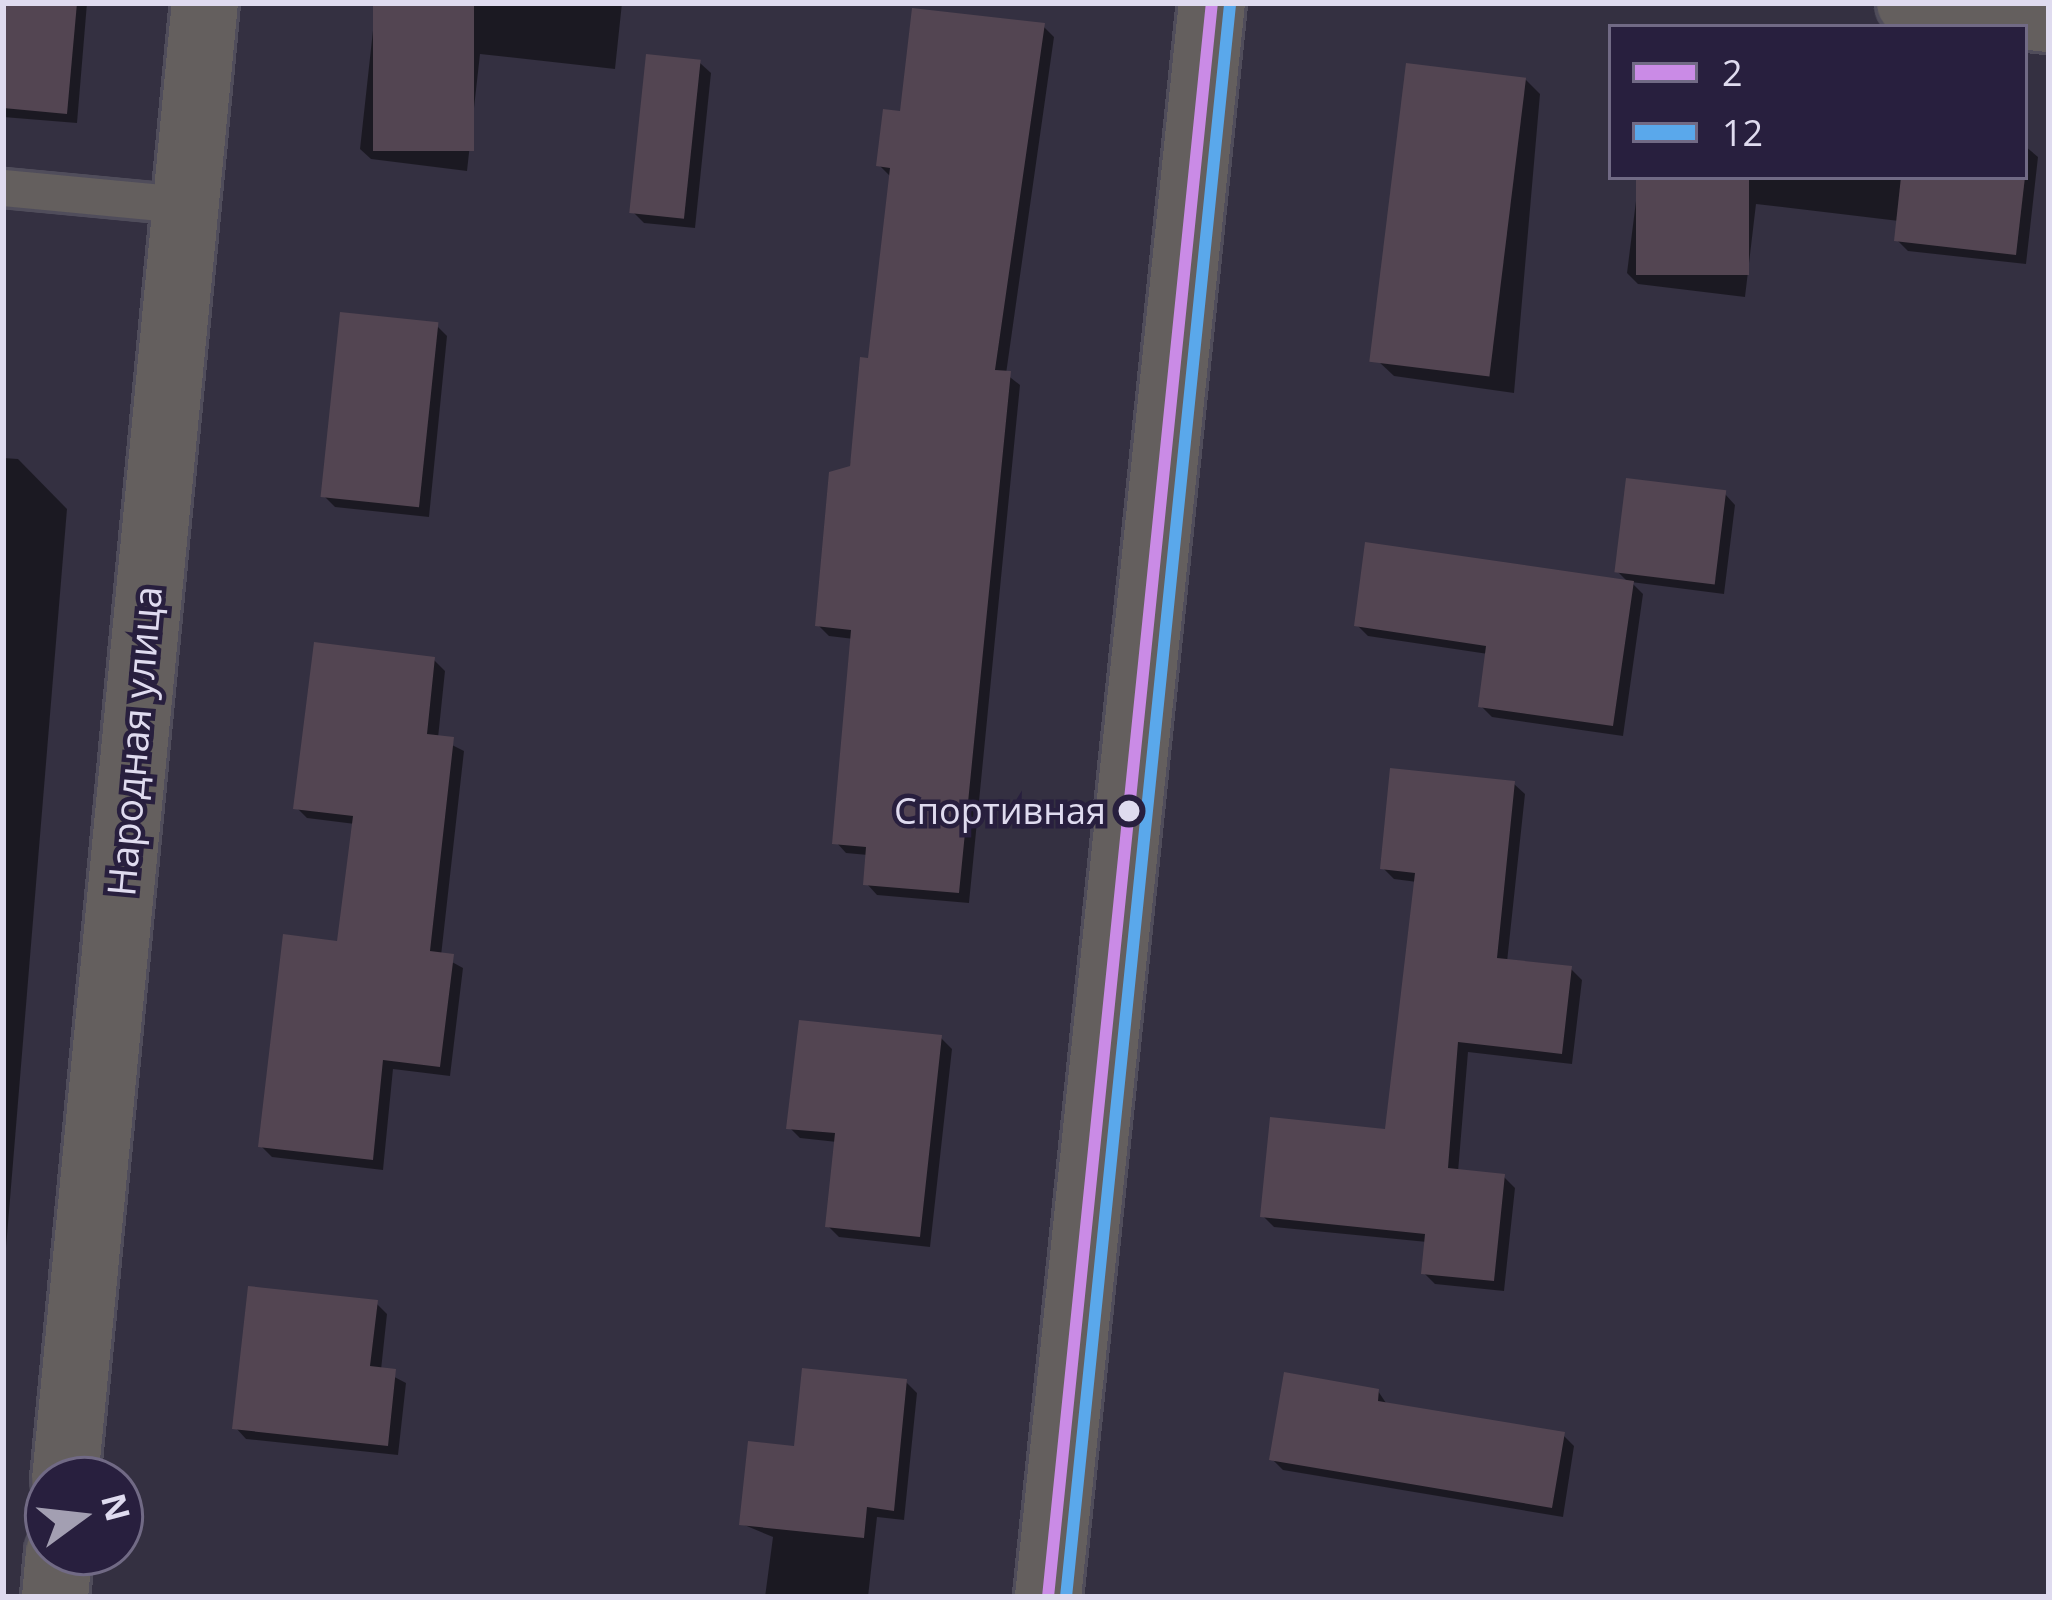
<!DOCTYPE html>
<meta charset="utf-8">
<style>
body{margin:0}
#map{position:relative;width:2052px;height:1600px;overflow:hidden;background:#343041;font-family:"Open Sans",sans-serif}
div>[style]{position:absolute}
.shadow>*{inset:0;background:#0007}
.building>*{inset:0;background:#534552;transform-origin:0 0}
.roads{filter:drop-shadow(3px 0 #504d5b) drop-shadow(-3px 0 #504d5b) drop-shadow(0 3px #504d5b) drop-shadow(0 -3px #504d5b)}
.service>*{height:36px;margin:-18px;padding:0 18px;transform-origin:18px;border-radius:18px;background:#645f5e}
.minor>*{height:66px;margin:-33px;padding:0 33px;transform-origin:33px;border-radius:33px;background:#645f5e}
.tertiary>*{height:66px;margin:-33px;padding:0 33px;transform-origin:33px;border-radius:33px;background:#645f5e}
.bus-1>*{height:12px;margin:-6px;padding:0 6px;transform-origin:6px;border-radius:6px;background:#ca8be6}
.bus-2>*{height:12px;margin:-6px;padding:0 6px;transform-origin:6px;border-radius:6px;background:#5aa8eb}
.dots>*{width:33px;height:33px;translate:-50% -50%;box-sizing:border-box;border:6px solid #281f3e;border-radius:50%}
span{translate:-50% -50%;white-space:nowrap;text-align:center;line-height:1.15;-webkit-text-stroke:9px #281f3e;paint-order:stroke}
.bus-label{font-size:36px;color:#dfdbef}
.right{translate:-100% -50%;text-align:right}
.street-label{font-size:39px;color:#dfdbef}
.frame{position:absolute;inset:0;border:6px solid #dfdbef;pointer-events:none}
.legend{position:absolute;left:1608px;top:24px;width:420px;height:156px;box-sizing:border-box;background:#281f3e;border:3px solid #716a85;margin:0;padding:15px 21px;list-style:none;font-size:36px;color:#dfdbef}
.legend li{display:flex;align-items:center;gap:24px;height:60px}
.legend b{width:60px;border:3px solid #716a85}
.north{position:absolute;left:24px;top:1456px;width:120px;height:120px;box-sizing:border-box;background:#281f3e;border:3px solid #716a85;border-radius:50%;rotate:75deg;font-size:33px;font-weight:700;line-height:48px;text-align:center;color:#dfdbef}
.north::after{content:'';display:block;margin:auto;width:42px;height:54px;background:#a39fb2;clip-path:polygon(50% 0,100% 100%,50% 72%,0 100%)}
</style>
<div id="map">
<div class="shadow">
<i style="clip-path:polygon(3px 3px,87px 3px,77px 123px,3px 117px)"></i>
<i style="clip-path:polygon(376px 3px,622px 3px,615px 69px,480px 54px,467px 171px,371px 159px,360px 149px)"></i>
<i style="clip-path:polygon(1043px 26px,1054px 37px,1006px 374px,1020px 385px,969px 903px,877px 895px,867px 884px,868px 855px,846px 853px,836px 842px,854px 639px,829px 636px,818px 625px,871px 361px,890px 176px,879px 165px,903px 114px)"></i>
<i style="clip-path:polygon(700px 63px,711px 73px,695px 228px,644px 223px,633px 212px)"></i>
<i style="clip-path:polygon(1525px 79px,1540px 94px,1514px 393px,1394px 376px,1378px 361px)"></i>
<i style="clip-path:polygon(2025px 146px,2038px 157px,2026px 264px,1908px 251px,1897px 240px,1899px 221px,1756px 204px,1745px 297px,1638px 284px,1627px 273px,1639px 177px,2025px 177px)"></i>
<i style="clip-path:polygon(436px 325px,447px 336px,429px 517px,335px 507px,324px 496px)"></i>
<i style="clip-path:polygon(3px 458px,18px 459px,67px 509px,3px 1284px)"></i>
<i style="clip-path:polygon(1725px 494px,1735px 505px,1724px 594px,1631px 582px,1643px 594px,1623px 736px,1492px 717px,1481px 706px,1488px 654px,1368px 636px,1357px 625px,1629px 583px,1617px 571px)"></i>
<i style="clip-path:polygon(434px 660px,445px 671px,438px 738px,464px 751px,441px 956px,463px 968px,450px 1076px,393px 1069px,383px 1170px,272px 1157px,261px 1146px,340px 944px,355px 824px,307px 818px,297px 808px)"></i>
<i style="clip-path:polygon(1514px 784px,1525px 794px,1507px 962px,1571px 969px,1582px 980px,1572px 1064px,1468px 1052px,1458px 1172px,1504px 1177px,1515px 1188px,1504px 1291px,1435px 1284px,1424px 1273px,1427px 1242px,1274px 1227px,1263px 1216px,1387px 1132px,1417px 882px,1394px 879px,1383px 868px)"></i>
<i style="clip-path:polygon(941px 1038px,952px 1049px,930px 1247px,839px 1237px,828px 1226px,837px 1142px,800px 1138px,790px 1128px)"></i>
<i style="clip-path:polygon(376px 1303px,387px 1314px,381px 1370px,406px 1383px,398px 1455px,246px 1439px,236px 1428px)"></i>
<i style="clip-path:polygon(906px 1382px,917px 1393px,904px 1520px,877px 1517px,868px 1597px,765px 1597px,773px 1537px,742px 1524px,797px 1449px)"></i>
<i style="clip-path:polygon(1378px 1391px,1388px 1406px,1563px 1435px,1574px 1446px,1563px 1517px,1283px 1470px,1272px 1459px)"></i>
</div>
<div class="building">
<i style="clip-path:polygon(3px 3px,77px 3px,67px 114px,3px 108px)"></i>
<i style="left:373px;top:3px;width:101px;height:148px"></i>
<i style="clip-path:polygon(912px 8px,1045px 23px,995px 370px,1011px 371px,959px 893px,863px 885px,866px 847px,832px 844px,851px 630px,815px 626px,829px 472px,850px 466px,860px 357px,868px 358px,890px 168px,876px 166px,883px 109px,900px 111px)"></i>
<i style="left:646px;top:54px;width:55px;height:160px;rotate:6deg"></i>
<i style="left:1406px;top:63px;width:121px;height:301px;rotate:7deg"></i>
<i style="left:1636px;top:177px;width:113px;height:98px"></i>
<i style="clip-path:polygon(1901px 177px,2025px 177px,2016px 255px,1894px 241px)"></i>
<i style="left:340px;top:312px;width:99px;height:186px;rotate:6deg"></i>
<i style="left:1626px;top:478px;width:101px;height:95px;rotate:7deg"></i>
<i style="clip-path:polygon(1365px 542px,1634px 581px,1613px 726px,1478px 707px,1486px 646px,1354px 626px)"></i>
<i style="clip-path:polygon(314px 642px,435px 657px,427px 734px,454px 737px,430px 951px,454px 954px,440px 1067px,383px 1060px,373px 1160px,258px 1147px,283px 934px,337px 941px,353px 816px,293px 809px)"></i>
<i style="clip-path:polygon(1390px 768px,1515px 781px,1497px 958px,1572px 966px,1562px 1054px,1458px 1042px,1448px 1168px,1505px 1174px,1494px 1281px,1421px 1274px,1425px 1234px,1260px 1217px,1270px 1117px,1385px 1129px,1415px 873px,1380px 869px)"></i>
<i style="clip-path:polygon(799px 1020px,942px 1035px,920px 1237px,825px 1227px,835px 1133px,786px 1129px)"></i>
<i style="clip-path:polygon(248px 1286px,378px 1300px,370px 1366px,396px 1369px,388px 1446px,232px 1429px)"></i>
<i style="clip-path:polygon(802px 1368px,907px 1379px,894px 1511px,867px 1507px,864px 1538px,739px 1525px,748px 1441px,794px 1446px)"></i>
<i style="clip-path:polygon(1284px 1372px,1379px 1389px,1378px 1401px,1565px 1432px,1552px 1508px,1269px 1460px)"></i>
</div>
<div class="roads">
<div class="service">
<i style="left:3px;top:188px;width:181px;rotate:5.4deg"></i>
</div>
<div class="minor">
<i style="left:1910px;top:3px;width:140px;rotate:6.6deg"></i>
<i style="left:65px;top:1480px;width:1484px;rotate:-84.59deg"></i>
<i style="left:55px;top:1597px;width:45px;rotate:-84.9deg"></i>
</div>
<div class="tertiary">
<i style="left:1048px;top:1597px;width:1602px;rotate:-84.13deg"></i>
</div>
</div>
<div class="bus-1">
<i style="left:1048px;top:1597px;width:1602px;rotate:-84.13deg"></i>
</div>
<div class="bus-2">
<i style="left:1066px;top:1597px;width:1600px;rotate:-84.12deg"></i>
</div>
<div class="dots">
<i style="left:1129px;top:811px;background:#dfdbef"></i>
</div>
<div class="bus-label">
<span class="right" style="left:1106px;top:811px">Спортивная</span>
</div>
<div class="street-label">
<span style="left:134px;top:741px;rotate:-85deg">Народная улица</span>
</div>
<div class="frame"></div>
<ul class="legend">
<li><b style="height:15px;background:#ca8be6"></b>2</li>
<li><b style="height:15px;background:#5aa8eb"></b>12</li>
</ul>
<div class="north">N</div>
</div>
